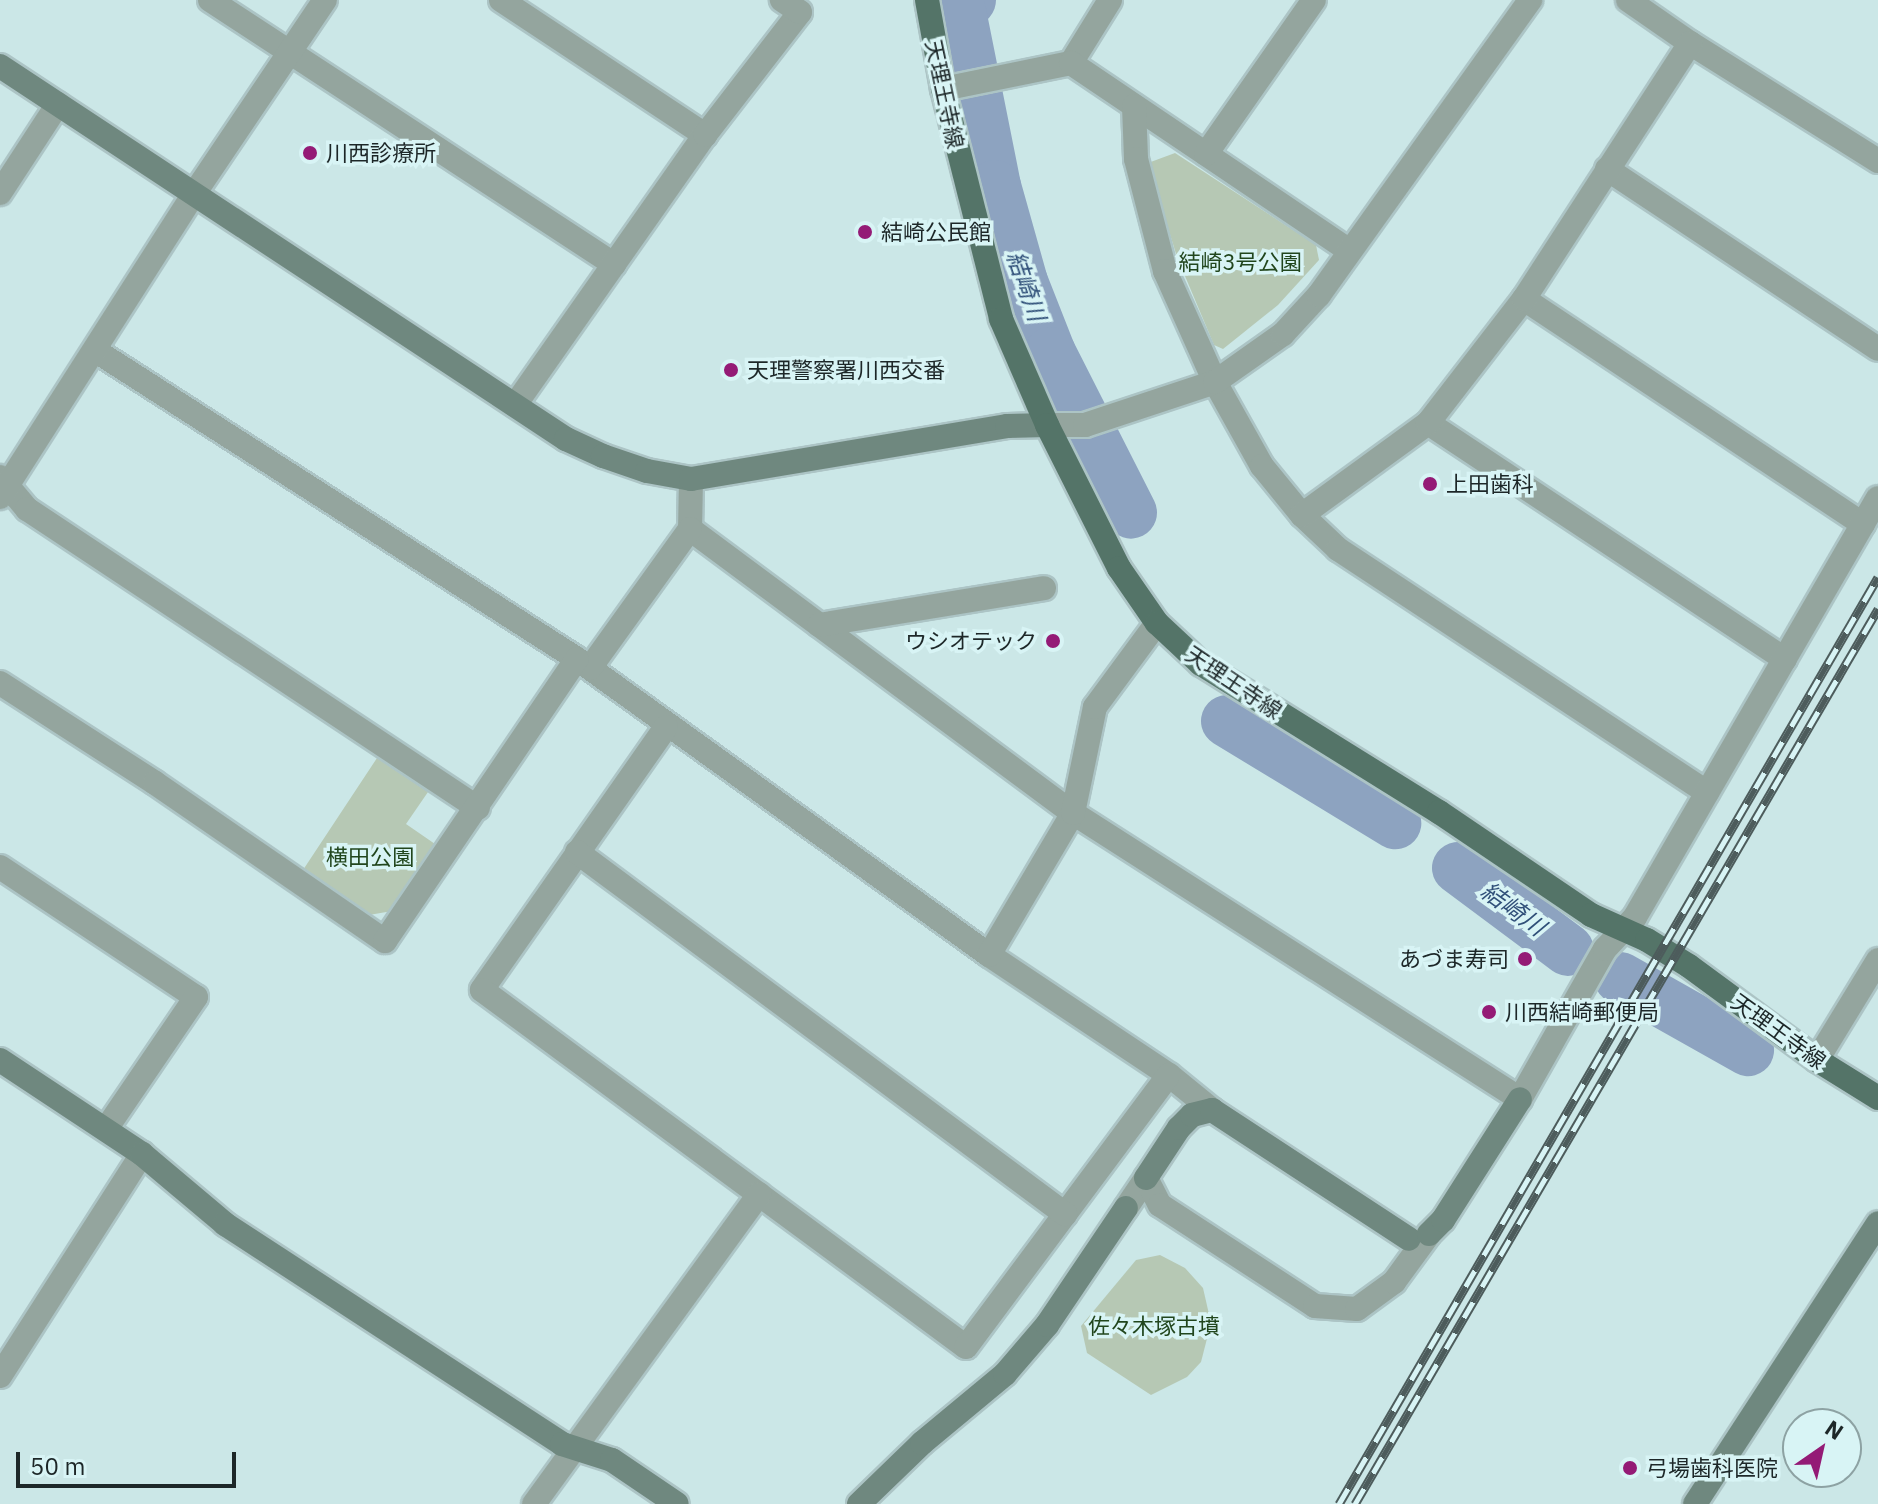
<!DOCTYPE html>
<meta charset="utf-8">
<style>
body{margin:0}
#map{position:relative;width:1878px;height:1504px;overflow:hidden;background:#cbe7e7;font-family:"IBM Plex Sans","Noto Sans JP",sans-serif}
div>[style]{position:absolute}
.green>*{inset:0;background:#b6c8b4}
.river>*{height:52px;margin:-26px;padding:0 26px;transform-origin:26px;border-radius:26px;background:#8da3c0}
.roads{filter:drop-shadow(2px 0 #acc4c5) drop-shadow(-2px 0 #acc4c5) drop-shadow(0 2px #acc4c5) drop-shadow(0 -2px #acc4c5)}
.street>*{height:24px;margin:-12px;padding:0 12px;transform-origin:12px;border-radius:12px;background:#94a59e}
.secondary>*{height:24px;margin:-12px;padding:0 12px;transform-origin:12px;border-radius:12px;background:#6f887f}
.primary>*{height:24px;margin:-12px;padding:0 12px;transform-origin:12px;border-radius:12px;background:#547468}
.rail>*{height:9px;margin-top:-4.5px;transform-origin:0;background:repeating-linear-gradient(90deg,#d8f4f5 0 18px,#4d5c5c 0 36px);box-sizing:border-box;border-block:2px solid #4d5c5c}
.dots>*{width:22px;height:22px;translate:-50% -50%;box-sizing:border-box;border:4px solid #d8f4f5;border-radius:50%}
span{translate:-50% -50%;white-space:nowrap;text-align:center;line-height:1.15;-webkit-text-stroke:7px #d8f4f5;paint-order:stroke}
.street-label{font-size:22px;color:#1d2728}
.poi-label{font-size:22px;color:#1d2728}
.left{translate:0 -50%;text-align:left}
.right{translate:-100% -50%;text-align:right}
.park-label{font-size:22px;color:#21461d}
.water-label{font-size:24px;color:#305079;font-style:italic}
.north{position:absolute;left:1782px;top:1408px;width:80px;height:80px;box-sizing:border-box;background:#d8f4f5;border:2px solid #8da2a3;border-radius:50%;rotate:34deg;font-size:22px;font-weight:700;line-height:32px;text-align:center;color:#1d2728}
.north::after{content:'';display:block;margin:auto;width:28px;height:36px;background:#941b76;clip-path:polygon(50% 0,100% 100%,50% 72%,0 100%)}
.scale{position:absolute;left:16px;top:1452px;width:220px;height:36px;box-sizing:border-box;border:4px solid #1d2728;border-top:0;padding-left:10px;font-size:24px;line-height:28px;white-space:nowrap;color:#1d2728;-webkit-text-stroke:6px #d8f4f5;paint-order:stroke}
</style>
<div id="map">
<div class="green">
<i style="clip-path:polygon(1175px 153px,1316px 245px,1319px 260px,1278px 305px,1223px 349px,1214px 345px,1177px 257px,1148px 163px)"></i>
<i style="clip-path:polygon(377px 758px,428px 792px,406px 824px,435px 844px,392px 911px,369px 915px,303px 870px)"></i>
<i style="clip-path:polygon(1160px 1255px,1185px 1268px,1203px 1288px,1211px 1323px,1201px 1362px,1187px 1377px,1151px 1395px,1087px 1353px,1081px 1326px,1136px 1260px)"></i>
</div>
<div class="river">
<i style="left:970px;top:0;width:15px;rotate:132deg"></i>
<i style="left:960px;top:11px;width:178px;rotate:78.7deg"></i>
<i style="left:995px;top:186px;width:100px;rotate:74.3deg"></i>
<i style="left:1022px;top:282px;width:76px;rotate:68.5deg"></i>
<i style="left:1050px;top:353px;width:179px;rotate:63.1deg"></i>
<i style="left:1227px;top:721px;width:197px;rotate:31.3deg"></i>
<i style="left:1458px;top:868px;width:137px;rotate:36.7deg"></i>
<i style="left:1620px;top:978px;width:147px;rotate:29.4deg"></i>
</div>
<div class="roads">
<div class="street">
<i style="left:210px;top:0;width:483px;rotate:33.2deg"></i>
<i style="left:501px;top:0;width:245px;rotate:33.5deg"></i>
<i style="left:1628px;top:0;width:75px;rotate:34.7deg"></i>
<i style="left:1690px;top:43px;width:222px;rotate:32.1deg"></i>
<i style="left:1071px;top:63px;width:74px;rotate:-58.2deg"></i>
<i style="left:943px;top:89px;width:131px;rotate:-11.5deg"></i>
<i style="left:1071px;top:63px;width:336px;rotate:34deg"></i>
<i style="left:1134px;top:106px;width:53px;rotate:87.8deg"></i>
<i style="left:1136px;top:159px;width:116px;rotate:75.5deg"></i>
<i style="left:1165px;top:271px;width:122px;rotate:65.8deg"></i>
<i style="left:1215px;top:382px;width:96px;rotate:60.8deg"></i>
<i style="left:1262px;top:466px;width:63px;rotate:50.8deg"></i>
<i style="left:1302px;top:515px;width:50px;rotate:43.4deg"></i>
<i style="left:1338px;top:549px;width:442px;rotate:33.4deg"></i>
<i style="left:1206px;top:154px;width:188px;rotate:-55deg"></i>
<i style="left:1607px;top:169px;width:325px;rotate:33.6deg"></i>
<i style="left:0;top:193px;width:106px;rotate:-56.9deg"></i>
<i style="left:1524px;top:299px;width:407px;rotate:33.6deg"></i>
<i style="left:96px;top:351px;width:571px;rotate:32.63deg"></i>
<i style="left:577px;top:659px;width:507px;rotate:35.7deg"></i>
<i style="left:989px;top:955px;width:216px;rotate:33.7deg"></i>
<i style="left:1169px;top:1075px;width:55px;rotate:39.1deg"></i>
<i style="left:515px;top:405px;width:330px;rotate:-54.9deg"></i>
<i style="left:705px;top:135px;width:155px;rotate:-52.3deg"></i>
<i style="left:800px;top:12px;width:22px;rotate:-146deg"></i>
<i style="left:1428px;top:423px;width:428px;rotate:33.5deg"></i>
<i style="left:1047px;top:425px;width:38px"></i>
<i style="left:1085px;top:425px;width:137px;rotate:-18.3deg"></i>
<i style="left:1215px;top:382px;width:83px;rotate:-35.2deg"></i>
<i style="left:1283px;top:334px;width:53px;rotate:-47.3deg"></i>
<i style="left:1319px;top:295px;width:363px;rotate:-54.4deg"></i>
<i style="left:0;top:477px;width:42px;rotate:49.8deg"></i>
<i style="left:27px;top:509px;width:541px;rotate:33.54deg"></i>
<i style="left:691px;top:479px;width:50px;rotate:91.1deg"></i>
<i style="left:690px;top:529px;width:477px;rotate:36.6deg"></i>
<i style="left:1073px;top:813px;width:531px;rotate:32.61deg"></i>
<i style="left:1520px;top:1099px;width:172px;rotate:-60.5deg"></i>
<i style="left:1605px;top:949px;width:44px;rotate:-46.8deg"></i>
<i style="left:1635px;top:917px;width:484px;rotate:-59.9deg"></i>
<i style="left:0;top:497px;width:360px;rotate:-57.4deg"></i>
<i style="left:194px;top:194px;width:234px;rotate:-56deg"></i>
<i style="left:1302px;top:515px;width:156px;rotate:-36.1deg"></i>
<i style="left:1428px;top:423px;width:157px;rotate:-52.3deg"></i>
<i style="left:1524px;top:299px;width:305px;rotate:-57deg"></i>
<i style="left:819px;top:625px;width:228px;rotate:-9.3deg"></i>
<i style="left:590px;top:668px;width:171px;rotate:-54.3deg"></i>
<i style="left:0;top:683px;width:184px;rotate:32.8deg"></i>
<i style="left:155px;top:783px;width:279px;rotate:34.5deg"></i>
<i style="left:385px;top:941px;width:341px;rotate:-55.8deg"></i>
<i style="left:666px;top:727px;width:321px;rotate:125deg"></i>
<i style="left:482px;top:990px;width:601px;rotate:36.41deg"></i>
<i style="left:966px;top:1347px;width:339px;rotate:-53.3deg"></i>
<i style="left:577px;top:852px;width:608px;rotate:36.57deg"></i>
<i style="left:0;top:867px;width:235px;rotate:33.6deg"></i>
<i style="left:196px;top:997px;width:160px;rotate:124.3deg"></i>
<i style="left:989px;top:955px;width:165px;rotate:-59.4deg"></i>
<i style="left:1073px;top:813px;width:108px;rotate:-78.3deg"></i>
<i style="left:1095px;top:707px;width:104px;rotate:-53.6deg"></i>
<i style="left:1817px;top:1060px;width:117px;rotate:-58.6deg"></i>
<i style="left:1126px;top:1208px;width:36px;rotate:-56deg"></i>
<i style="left:1146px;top:1178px;width:30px;rotate:63deg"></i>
<i style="left:1160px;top:1205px;width:185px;rotate:33.1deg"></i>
<i style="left:1315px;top:1306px;width:42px;rotate:4.1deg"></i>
<i style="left:1357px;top:1309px;width:46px;rotate:-36.1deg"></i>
<i style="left:1394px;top:1282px;width:59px;rotate:-53.9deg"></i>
<i style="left:0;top:1376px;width:264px;rotate:-57.4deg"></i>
<i style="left:534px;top:1504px;width:383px;rotate:-54deg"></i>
</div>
<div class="secondary">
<i style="left:0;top:66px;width:678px;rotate:33.39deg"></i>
<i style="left:566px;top:439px;width:41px;rotate:24.7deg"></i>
<i style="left:603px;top:456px;width:46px;rotate:18.8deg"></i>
<i style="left:647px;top:471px;width:45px;rotate:10.3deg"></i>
<i style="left:691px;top:479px;width:320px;rotate:-9.5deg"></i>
<i style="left:1007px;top:426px;width:40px;rotate:-1.4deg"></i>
<i style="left:0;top:1060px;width:170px;rotate:33.5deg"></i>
<i style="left:142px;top:1154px;width:109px;rotate:40.1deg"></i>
<i style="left:225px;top:1224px;width:402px;rotate:33.1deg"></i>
<i style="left:562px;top:1444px;width:52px;rotate:17.7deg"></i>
<i style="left:612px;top:1460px;width:78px;rotate:34.1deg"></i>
<i style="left:1146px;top:1178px;width:60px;rotate:-56.6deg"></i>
<i style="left:1179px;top:1128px;width:18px;rotate:-45deg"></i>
<i style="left:1192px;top:1115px;width:21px;rotate:-14deg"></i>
<i style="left:1212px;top:1110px;width:235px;rotate:33.2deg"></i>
<i style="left:1429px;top:1234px;width:20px;rotate:-45deg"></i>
<i style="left:1443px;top:1220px;width:143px;rotate:-57.5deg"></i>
<i style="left:859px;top:1504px;width:88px;rotate:-44.1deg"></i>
<i style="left:922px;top:1443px;width:108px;rotate:-39.7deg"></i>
<i style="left:1005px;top:1374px;width:65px;rotate:-49.4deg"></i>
<i style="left:1047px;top:1325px;width:141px;rotate:-56deg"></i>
<i style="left:1695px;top:1504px;width:335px;rotate:-56.9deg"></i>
</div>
<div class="primary">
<i style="left:927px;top:0;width:90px;rotate:79.8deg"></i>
<i style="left:943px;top:89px;width:237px;rotate:75.8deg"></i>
<i style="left:1001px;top:319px;width:116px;rotate:66.5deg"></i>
<i style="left:1047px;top:425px;width:160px;rotate:63.3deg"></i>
<i style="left:1119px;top:568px;width:67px;rotate:55.4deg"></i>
<i style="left:1157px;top:623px;width:60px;rotate:43deg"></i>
<i style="left:1201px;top:664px;width:280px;rotate:31.9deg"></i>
<i style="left:1439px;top:812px;width:184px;rotate:34.1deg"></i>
<i style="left:1591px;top:915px;width:61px;rotate:24.1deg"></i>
<i style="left:1647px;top:940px;width:49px;rotate:31.8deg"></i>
<i style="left:1689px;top:966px;width:159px;rotate:36.3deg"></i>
<i style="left:1817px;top:1060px;width:72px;rotate:31.9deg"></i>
</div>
</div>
<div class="rail">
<i style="left:1339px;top:1504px;width:1072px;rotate:-59.82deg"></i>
<i style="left:1355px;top:1504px;width:1037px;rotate:-59.7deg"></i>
</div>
<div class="dots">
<i style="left:310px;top:153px;background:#941b76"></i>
<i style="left:865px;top:232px;background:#941b76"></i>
<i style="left:731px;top:370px;background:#941b76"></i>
<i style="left:1430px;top:484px;background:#941b76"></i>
<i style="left:1053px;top:641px;background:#941b76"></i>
<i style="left:1525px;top:959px;background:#941b76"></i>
<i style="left:1489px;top:1012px;background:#941b76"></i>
<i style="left:1630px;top:1468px;background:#941b76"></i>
</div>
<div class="street-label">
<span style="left:945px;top:94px;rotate:78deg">天理王寺線</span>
<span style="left:1234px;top:682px;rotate:34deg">天理王寺線</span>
<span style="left:1779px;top:1031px;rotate:36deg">天理王寺線</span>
</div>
<div class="poi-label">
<span class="left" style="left:326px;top:153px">川西診療所</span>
<span class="left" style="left:881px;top:232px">結崎公民館</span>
<span class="left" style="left:747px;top:370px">天理警察署川西交番</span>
<span class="left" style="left:1446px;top:484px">上田歯科</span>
<span class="right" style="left:1037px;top:641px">ウシオテック</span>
<span class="right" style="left:1509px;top:959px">あづま寿司</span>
<span class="left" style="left:1505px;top:1012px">川西結崎郵便局</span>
<span class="left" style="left:1646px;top:1468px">弓場歯科医院</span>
</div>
<div class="park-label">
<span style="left:1240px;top:262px">結崎3号公園</span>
<span style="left:370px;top:857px">横田公園</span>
<span style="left:1154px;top:1326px">佐々木塚古墳</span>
</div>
<div class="water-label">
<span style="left:1026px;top:286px;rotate:71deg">結崎川</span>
<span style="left:1513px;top:909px;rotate:36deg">結崎川</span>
</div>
<div class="north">N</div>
<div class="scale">50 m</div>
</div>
